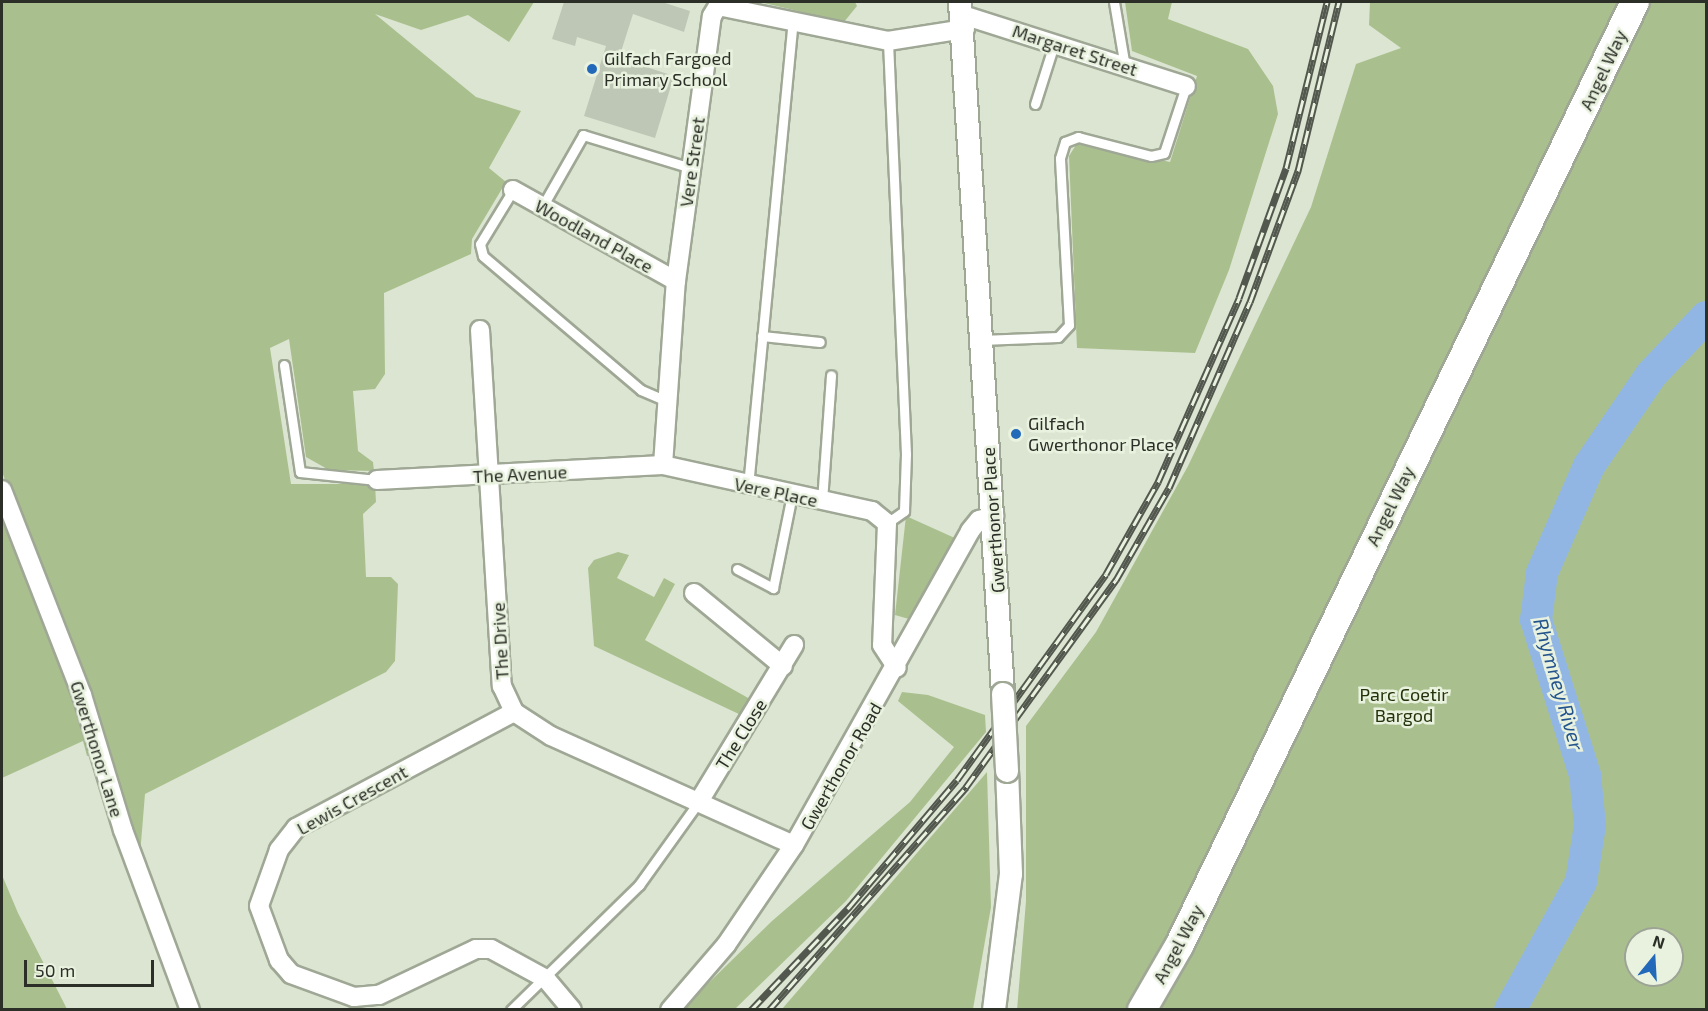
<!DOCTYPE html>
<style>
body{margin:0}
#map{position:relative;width:1708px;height:1011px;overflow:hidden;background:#dce5d2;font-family:"Exo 2",sans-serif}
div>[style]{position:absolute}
.green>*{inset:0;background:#a9c08e}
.river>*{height:32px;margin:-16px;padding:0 16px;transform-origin:16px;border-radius:16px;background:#92b6e4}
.building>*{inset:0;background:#bec7b5}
.roads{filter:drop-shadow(2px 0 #9fa795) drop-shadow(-2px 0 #9fa795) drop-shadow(0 2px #9fa795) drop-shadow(0 -2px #9fa795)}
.service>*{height:9px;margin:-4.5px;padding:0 4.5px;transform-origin:4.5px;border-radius:4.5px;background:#fff}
.minor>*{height:18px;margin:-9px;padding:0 9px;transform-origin:9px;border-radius:9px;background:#fff}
.tertiary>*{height:22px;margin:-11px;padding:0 11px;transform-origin:11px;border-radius:11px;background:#fff}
.primary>*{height:28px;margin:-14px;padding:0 14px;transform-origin:14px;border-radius:14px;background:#fff}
.rail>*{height:7px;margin-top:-3.5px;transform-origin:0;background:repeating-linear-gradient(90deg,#e9f2df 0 14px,#53584e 0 28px);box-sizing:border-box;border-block:2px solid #53584e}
.bridges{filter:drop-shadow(2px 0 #9fa795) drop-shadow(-2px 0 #9fa795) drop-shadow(0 2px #9fa795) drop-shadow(0 -2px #9fa795)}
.tertiary-bridge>*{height:22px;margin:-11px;padding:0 11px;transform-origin:11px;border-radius:11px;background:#fff}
.dots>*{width:16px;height:16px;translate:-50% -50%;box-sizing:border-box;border:3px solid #e9f2df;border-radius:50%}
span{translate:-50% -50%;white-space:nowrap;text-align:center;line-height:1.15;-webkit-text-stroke:5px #e9f2df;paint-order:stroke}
.street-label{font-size:18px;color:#2c2f28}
.poi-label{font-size:18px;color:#2c2f28}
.left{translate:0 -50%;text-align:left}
.park-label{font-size:18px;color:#23320a}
.water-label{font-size:20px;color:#24548d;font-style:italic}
.frame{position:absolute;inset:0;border:3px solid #2c2f28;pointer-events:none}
.north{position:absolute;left:1624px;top:927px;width:60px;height:60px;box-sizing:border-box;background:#e9f2df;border:2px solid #9da496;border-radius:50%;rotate:18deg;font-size:16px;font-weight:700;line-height:24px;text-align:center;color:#2c2f28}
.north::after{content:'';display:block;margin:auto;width:21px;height:27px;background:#2369ba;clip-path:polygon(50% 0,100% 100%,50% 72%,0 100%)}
.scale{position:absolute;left:24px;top:960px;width:130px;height:27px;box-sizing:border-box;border:3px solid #2c2f28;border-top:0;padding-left:8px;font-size:18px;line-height:21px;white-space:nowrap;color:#2c2f28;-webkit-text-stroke:4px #e9f2df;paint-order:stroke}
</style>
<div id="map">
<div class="green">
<i style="clip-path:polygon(2px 2px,534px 2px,509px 42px,468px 15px,421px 30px,375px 14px,476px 97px,521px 111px,489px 168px,506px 182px,472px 239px,471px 254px,384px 293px,385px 374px,375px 389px,353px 391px,358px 451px,373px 462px,374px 471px,329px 470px,306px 457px,289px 339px,270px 348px,291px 484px,375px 484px,376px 502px,363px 514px,366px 577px,391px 577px,398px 584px,395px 661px,386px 672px,145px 794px,140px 855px,107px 752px,87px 756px,83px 741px,2px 778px,2px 507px,30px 544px,2px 472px)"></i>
<i style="clip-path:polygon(760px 2px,855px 2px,857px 6px,844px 22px)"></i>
<i style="clip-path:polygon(1125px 2px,1172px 2px,1168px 19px,1248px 49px,1273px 86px,1278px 114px,1229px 270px,1195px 353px,1077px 348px,1069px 156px,1076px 145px,1090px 144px,1170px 162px,1197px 76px,1132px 51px)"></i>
<i style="clip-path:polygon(evenodd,1370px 2px,1706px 2px,1706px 1009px,1017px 1010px,1026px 901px,1026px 726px,1096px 632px,1188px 466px,1311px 207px,1356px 64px,1401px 48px,1369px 25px,1370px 2px,1636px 939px,1672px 939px,1672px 975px,1636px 975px,1636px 939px)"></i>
<i style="clip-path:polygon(906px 516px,957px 539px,916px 621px,895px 615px)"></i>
<i style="clip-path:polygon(618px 552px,629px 555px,617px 578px,654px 597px,664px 578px,675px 584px,645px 640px,750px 699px,741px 715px,594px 646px,588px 568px,594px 560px)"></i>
<i style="clip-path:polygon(902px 692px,928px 695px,985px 715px,986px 732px,846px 901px,736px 1008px,681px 1010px,772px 921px,910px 802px,954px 747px,898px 701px)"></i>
<i style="clip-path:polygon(987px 772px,991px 907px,973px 1009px,782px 1009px)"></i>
<i style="clip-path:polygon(2px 875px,18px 913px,67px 1009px,2px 1009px)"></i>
</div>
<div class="river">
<i style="left:1510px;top:1010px;width:146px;rotate:-61deg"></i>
<i style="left:1581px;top:882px;width:58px;rotate:-81deg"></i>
<i style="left:1590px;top:825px;width:50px;rotate:-95.7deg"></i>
<i style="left:1585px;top:775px;width:163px;rotate:-107.5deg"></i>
<i style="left:1536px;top:620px;width:47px;rotate:-82.7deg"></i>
<i style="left:1542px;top:573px;width:117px;rotate:-66.3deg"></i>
<i style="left:1589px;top:466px;width:110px;rotate:-55.7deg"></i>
<i style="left:1651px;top:375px;width:80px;rotate:-46.5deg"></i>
</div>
<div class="building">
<i style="clip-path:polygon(564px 2px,662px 2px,690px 11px,684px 32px,633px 14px,619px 58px,674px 76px,655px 138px,584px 116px,606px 46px,577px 37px,575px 46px,552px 39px)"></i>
</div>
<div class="roads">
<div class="service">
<i style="left:1114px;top:2px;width:66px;rotate:80.4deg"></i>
<i style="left:1035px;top:104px;width:63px;rotate:-72.4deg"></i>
<i style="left:513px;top:190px;width:63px;rotate:121.4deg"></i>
<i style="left:480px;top:244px;width:12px;rotate:76deg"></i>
<i style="left:483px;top:256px;width:207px;rotate:40.3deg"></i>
<i style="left:641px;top:390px;width:25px;rotate:23deg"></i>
<i style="left:542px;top:207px;width:83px;rotate:-60.3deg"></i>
<i style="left:583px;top:135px;width:113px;rotate:17deg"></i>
<i style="left:762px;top:336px;width:58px;rotate:5.9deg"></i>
<i style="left:981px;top:340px;width:77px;rotate:-2.2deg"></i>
<i style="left:1058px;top:337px;width:16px;rotate:-47deg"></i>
<i style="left:1069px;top:325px;width:167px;rotate:-93.1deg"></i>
<i style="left:1060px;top:158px;width:17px;rotate:-73deg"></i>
<i style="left:1065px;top:142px;width:14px;rotate:-21deg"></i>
<i style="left:1078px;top:137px;width:75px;rotate:14.6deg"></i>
<i style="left:1151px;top:156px;width:13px;rotate:-13deg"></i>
<i style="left:1164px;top:153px;width:71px;rotate:-71.8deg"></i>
<i style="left:284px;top:365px;width:108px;rotate:81.5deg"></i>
<i style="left:300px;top:472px;width:77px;rotate:5.9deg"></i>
<i style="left:748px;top:486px;width:467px;rotate:-84.5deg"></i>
<i style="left:822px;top:501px;width:126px;rotate:-85.9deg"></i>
<i style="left:887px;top:523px;width:21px;rotate:-35deg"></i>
<i style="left:904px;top:511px;width:57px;rotate:-88deg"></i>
<i style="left:906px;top:454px;width:413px;rotate:-92.5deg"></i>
<i style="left:737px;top:569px;width:41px;rotate:27.8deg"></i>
<i style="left:773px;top:588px;width:95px;rotate:-78.5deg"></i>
<i style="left:511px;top:1010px;width:179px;rotate:-44.3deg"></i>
<i style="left:639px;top:885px;width:101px;rotate:-54.3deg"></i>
</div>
<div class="minor">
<i style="left:963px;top:15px;width:234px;rotate:17.7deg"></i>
<i style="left:513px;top:190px;width:187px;rotate:29.2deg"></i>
<i style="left:480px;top:330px;width:357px;rotate:86.5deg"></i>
<i style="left:502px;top:686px;width:29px;rotate:65deg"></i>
<i style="left:514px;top:712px;width:44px;rotate:33deg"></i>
<i style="left:551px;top:736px;width:266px;rotate:24.2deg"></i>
<i style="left:663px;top:465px;width:184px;rotate:-86deg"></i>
<i style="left:676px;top:281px;width:267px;rotate:-82.3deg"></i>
<i style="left:712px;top:16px;width:12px;rotate:-59deg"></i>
<i style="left:718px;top:6px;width:174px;rotate:11.6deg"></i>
<i style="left:888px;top:41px;width:78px;rotate:-8.9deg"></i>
<i style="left:377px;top:480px;width:286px;rotate:-3deg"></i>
<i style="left:663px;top:465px;width:214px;rotate:12.4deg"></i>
<i style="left:872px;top:511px;width:19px;rotate:39deg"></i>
<i style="left:887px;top:523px;width:122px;rotate:92.3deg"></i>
<i style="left:882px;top:645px;width:27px;rotate:57deg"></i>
<i style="left:2px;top:490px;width:220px;rotate:68.7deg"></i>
<i style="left:82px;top:695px;width:141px;rotate:73.1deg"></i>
<i style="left:123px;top:830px;width:192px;rotate:69.6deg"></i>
<i style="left:694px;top:593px;width:115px;rotate:39.4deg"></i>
<i style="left:514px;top:712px;width:247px;rotate:152deg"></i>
<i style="left:296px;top:828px;width:28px;rotate:128deg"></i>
<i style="left:279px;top:850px;width:59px;rotate:109.7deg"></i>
<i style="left:259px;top:906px;width:58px;rotate:69.7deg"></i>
<i style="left:279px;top:960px;width:18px;rotate:49deg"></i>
<i style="left:291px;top:974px;width:67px;rotate:20.1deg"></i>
<i style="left:354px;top:997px;width:25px;rotate:-5deg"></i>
<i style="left:379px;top:995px;width:107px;rotate:-25.4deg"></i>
<i style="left:476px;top:949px;width:15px"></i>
<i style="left:491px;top:949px;width:63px;rotate:28.6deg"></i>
<i style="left:546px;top:979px;width:40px;rotate:50deg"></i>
<i style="left:698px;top:803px;width:185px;rotate:-58.7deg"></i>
<i style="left:670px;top:1010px;width:86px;rotate:-49.3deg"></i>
<i style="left:726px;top:945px;width:121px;rotate:-55.8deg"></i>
<i style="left:794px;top:845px;width:360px;rotate:-60.7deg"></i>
<i style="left:970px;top:531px;width:14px;rotate:-51deg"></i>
<i style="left:979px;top:520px;width:16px;rotate:-15deg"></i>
</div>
<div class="tertiary">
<i style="left:960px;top:2px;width:693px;rotate:86.44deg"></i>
<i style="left:994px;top:1010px;width:137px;rotate:-82.9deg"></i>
<i style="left:1011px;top:874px;width:103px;rotate:-92.2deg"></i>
</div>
<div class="primary">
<i style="left:1142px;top:1010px;width:74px;rotate:-60deg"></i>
<i style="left:1179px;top:946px;width:1048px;rotate:-64.22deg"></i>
</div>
</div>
<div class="rail">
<i style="left:751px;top:1010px;width:144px;rotate:-46.4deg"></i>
<i style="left:850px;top:906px;width:165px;rotate:-49.7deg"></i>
<i style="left:957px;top:780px;width:254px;rotate:-54.1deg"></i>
<i style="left:1106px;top:574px;width:106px;rotate:-60.5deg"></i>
<i style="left:1158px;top:482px;width:201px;rotate:-66.2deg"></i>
<i style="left:1239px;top:298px;width:138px;rotate:-70.1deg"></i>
<i style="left:1286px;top:168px;width:171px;rotate:-76.1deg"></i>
<i style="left:769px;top:1010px;width:298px;rotate:-48.5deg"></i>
<i style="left:966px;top:787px;width:256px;rotate:-54.1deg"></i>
<i style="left:1116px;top:580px;width:106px;rotate:-60.1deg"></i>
<i style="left:1169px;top:488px;width:203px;rotate:-66.5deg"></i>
<i style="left:1250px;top:302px;width:140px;rotate:-69.9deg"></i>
<i style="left:1298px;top:171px;width:174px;rotate:-76.4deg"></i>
</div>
<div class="bridges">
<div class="tertiary-bridge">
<i style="left:1003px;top:694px;width:77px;rotate:87deg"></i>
</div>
</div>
<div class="dots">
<i style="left:592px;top:69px;background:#2369ba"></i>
<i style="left:1016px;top:434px;background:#2369ba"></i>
</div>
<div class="street-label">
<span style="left:1075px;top:50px;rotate:18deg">Margaret Street</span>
<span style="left:1603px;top:70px;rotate:-65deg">Angel Way</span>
<span style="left:692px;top:162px;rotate:-82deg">Vere Street</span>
<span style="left:594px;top:236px;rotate:29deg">Woodland Place</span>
<span style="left:520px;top:474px;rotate:-3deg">The Avenue</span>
<span style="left:776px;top:492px;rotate:12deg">Vere Place</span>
<span style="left:1390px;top:506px;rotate:-64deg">Angel Way</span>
<span style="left:993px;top:520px;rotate:-94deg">Gwerthonor Place</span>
<span style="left:500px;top:641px;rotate:-93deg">The Drive</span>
<span style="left:741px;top:734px;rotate:-58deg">The Close</span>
<span style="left:97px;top:749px;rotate:73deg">Gwerthonor Lane</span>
<span style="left:841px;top:766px;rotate:-60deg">Gwerthonor Road</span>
<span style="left:352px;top:800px;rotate:-29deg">Lewis Crescent</span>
<span style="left:1178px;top:944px;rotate:-62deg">Angel Way</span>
</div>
<div class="poi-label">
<span class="left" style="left:604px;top:69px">Gilfach Fargoed<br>Primary School</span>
<span class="left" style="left:1028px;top:434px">Gilfach<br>Gwerthonor Place</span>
</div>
<div class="park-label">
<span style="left:1404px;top:705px">Parc Coetir<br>Bargod</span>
</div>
<div class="water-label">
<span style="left:1559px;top:684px;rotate:74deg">Rhymney River</span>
</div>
<div class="frame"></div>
<div class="north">N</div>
<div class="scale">50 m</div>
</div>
